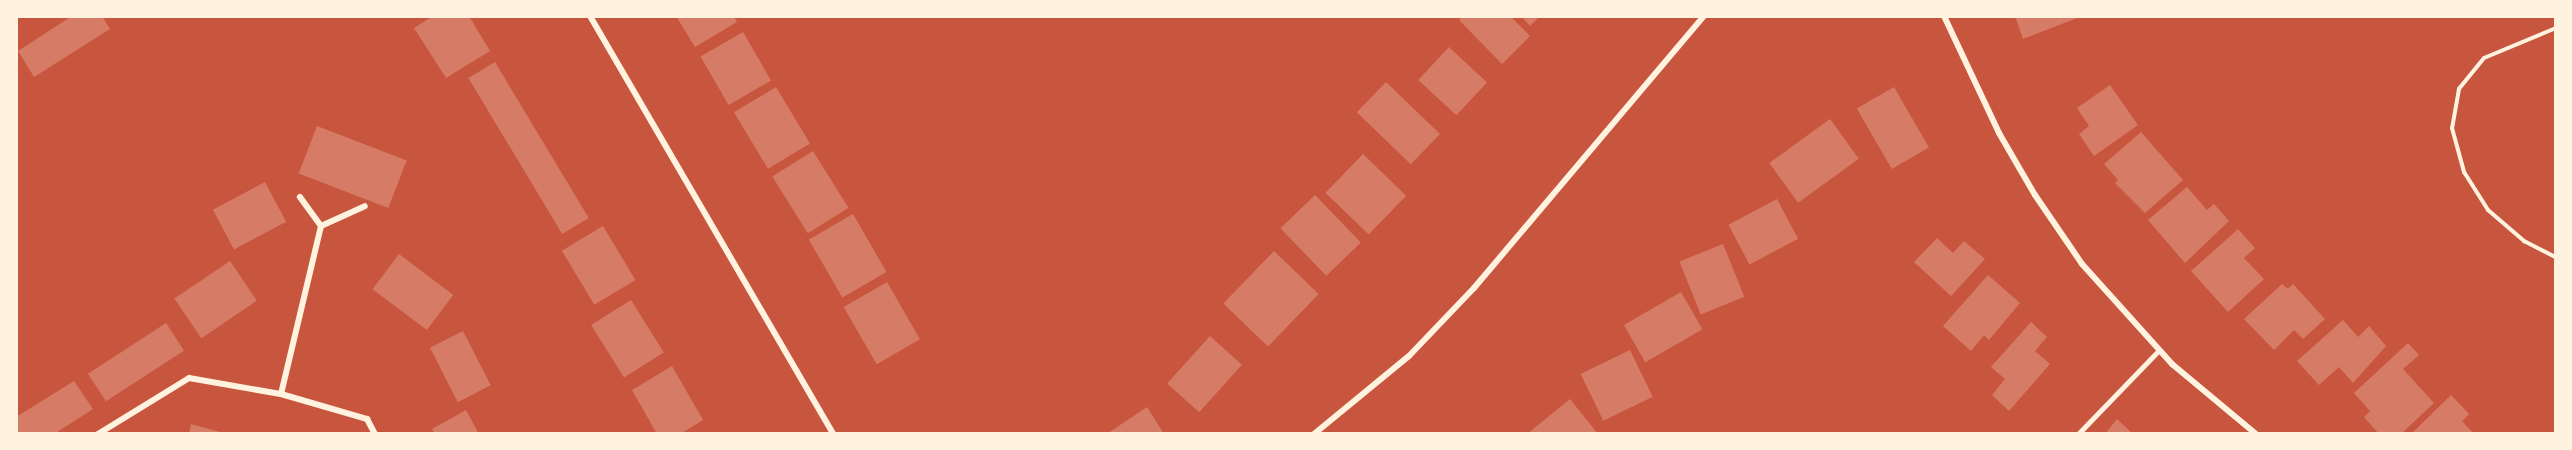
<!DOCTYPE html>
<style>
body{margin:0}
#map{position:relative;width:2572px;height:450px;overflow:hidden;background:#c8553d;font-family:"Alegreya Sans",sans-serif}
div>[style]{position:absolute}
.building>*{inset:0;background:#d67c66;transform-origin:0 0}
.path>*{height:4px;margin:-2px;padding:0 2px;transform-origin:2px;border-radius:2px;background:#fff3e0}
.service>*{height:4.5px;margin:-2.25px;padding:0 2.25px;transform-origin:2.25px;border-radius:2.25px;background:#fff3e0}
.minor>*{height:6px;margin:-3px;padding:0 3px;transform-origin:3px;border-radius:3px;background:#fff3e0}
span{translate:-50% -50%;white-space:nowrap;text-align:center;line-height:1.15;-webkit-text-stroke:6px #fff3e0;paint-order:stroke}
.frame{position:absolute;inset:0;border:18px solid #fff3e0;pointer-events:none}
</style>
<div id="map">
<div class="building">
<i style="clip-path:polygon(72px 16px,102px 16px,110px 29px,34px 77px,18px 51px)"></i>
<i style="clip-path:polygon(433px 16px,469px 16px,490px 51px,446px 78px,414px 28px)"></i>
<i style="clip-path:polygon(676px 16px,734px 16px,737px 22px,695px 47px)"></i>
<i style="clip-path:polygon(1463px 16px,1510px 16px,1530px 36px,1502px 64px,1459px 20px)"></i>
<i style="clip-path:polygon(1521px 16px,1540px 16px,1530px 26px)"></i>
<i style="clip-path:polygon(2015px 16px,2080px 16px,2080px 17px,2023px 39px)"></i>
<i style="left:743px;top:32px;width:56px;height:49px;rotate:60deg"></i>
<i style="left:1449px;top:47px;width:52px;height:45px;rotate:43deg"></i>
<i style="left:495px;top:62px;width:182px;height:31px;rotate:59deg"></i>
<i style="left:1386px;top:82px;width:75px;height:42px;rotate:44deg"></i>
<i style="clip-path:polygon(2110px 85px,2138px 125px,2094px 156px,2079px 134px,2089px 126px,2077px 108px)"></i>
<i style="left:776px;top:87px;width:66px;height:49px;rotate:59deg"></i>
<i style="left:1894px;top:87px;width:70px;height:43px;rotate:60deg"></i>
<i style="left:1830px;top:119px;width:49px;height:75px;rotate:54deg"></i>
<i style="left:317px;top:126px;width:96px;height:51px;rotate:21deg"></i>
<i style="clip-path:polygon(2141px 132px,2183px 180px,2145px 213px,2115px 183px,2118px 180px,2104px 164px)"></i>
<i style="left:813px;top:151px;width:67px;height:48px;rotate:58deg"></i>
<i style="left:1363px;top:154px;width:60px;height:54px;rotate:44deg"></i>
<i style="left:265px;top:182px;width:45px;height:59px;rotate:62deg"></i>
<i style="clip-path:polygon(2187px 187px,2207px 210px,2214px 204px,2229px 221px,2185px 263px,2148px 220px)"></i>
<i style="left:1315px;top:195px;width:66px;height:48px;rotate:46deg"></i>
<i style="left:1777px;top:199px;width:45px;height:55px;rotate:62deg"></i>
<i style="left:853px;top:214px;width:67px;height:51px;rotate:60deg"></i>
<i style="left:603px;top:226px;width:63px;height:48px;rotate:59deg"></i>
<i style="clip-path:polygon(2238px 229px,2255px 248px,2244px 258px,2264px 279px,2228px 312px,2191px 271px)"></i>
<i style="clip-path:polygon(1937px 238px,1953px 253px,1964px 241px,1985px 259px,1951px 296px,1914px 262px)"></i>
<i style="left:1723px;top:244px;width:57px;height:47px;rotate:68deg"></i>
<i style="left:1274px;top:251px;width:62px;height:73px;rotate:44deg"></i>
<i style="left:399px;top:254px;width:68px;height:44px;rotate:37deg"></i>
<i style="left:230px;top:261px;width:48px;height:67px;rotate:56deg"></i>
<i style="clip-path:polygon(1988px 275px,2020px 303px,1989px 340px,1984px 335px,1971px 351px,1943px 326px)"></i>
<i style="left:887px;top:282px;width:66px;height:50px;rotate:60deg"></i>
<i style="clip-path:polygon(2282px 284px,2288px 289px,2293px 284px,2325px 319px,2303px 339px,2294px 330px,2274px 350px,2244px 319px)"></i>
<i style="left:1681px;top:292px;width:43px;height:66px;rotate:60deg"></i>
<i style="left:631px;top:300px;width:62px;height:47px;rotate:58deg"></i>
<i style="clip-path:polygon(2343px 320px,2358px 337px,2369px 326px,2386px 346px,2353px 383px,2339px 367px,2319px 385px,2297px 361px)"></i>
<i style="clip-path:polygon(2031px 322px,2047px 337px,2035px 351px,2050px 364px,2009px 411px,1992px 395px,2005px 379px,1991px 367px)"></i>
<i style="left:166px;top:323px;width:33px;height:93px;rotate:57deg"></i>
<i style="left:463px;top:331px;width:61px;height:37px;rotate:63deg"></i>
<i style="left:1210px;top:336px;width:43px;height:64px;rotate:42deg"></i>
<i style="clip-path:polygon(2408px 343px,2419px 355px,2403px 369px,2434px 403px,2401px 434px,2379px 434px,2364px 417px,2370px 411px,2354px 393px)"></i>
<i style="left:1630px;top:350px;width:52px;height:55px;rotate:64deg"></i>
<i style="clip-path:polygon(672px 366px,703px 420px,680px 434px,657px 434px,632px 390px)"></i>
<i style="clip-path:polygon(74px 381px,93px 409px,54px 434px,16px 434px,16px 417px)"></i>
<i style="clip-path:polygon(2451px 395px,2469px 414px,2462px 421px,2474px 434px,2411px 434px)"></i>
<i style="clip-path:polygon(1570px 399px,1598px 434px,1527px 434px,1543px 421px)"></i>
<i style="clip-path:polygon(1147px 407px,1164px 434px,1107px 434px,1117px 427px)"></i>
<i style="clip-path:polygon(466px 410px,479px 434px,435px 434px,432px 429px)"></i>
<i style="clip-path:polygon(2117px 419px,2133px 434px,2105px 434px)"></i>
<i style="clip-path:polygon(191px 424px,224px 433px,224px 434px,189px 434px)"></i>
</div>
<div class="path">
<i style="left:2556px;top:28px;width:78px;rotate:157.4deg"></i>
<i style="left:2484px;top:58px;width:40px;rotate:129deg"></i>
<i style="left:2459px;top:89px;width:40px;rotate:100deg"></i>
<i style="left:2452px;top:128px;width:46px;rotate:74.7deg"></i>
<i style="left:2464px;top:172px;width:45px;rotate:57.7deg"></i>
<i style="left:2488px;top:210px;width:48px;rotate:40.7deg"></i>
<i style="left:2524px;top:241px;width:36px;rotate:27deg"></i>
</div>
<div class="service">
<i style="left:2078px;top:434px;width:117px;rotate:-46deg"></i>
</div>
<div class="minor">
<i style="left:590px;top:16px;width:484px;rotate:59.8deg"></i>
<i style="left:1944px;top:16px;width:129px;rotate:64.8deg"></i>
<i style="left:1999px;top:133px;width:72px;rotate:59.9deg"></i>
<i style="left:2035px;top:195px;width:83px;rotate:55.7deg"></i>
<i style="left:2082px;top:264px;width:135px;rotate:48deg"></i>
<i style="left:2172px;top:364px;width:109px;rotate:39.8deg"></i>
<i style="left:321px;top:226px;width:48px;rotate:-24.4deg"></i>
<i style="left:281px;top:394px;width:173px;rotate:-76.6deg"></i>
<i style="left:321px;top:226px;width:36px;rotate:-126deg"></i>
<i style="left:98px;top:434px;width:107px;rotate:-31.6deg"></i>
<i style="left:189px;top:378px;width:93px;rotate:9.9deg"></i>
<i style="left:281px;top:394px;width:90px;rotate:16.2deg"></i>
<i style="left:367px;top:419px;width:17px;rotate:62deg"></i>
<i style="left:1314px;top:434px;width:123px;rotate:-39.4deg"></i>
<i style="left:1409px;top:356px;width:94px;rotate:-46.3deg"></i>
<i style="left:1474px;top:288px;width:356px;rotate:-49.8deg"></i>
</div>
<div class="frame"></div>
</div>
